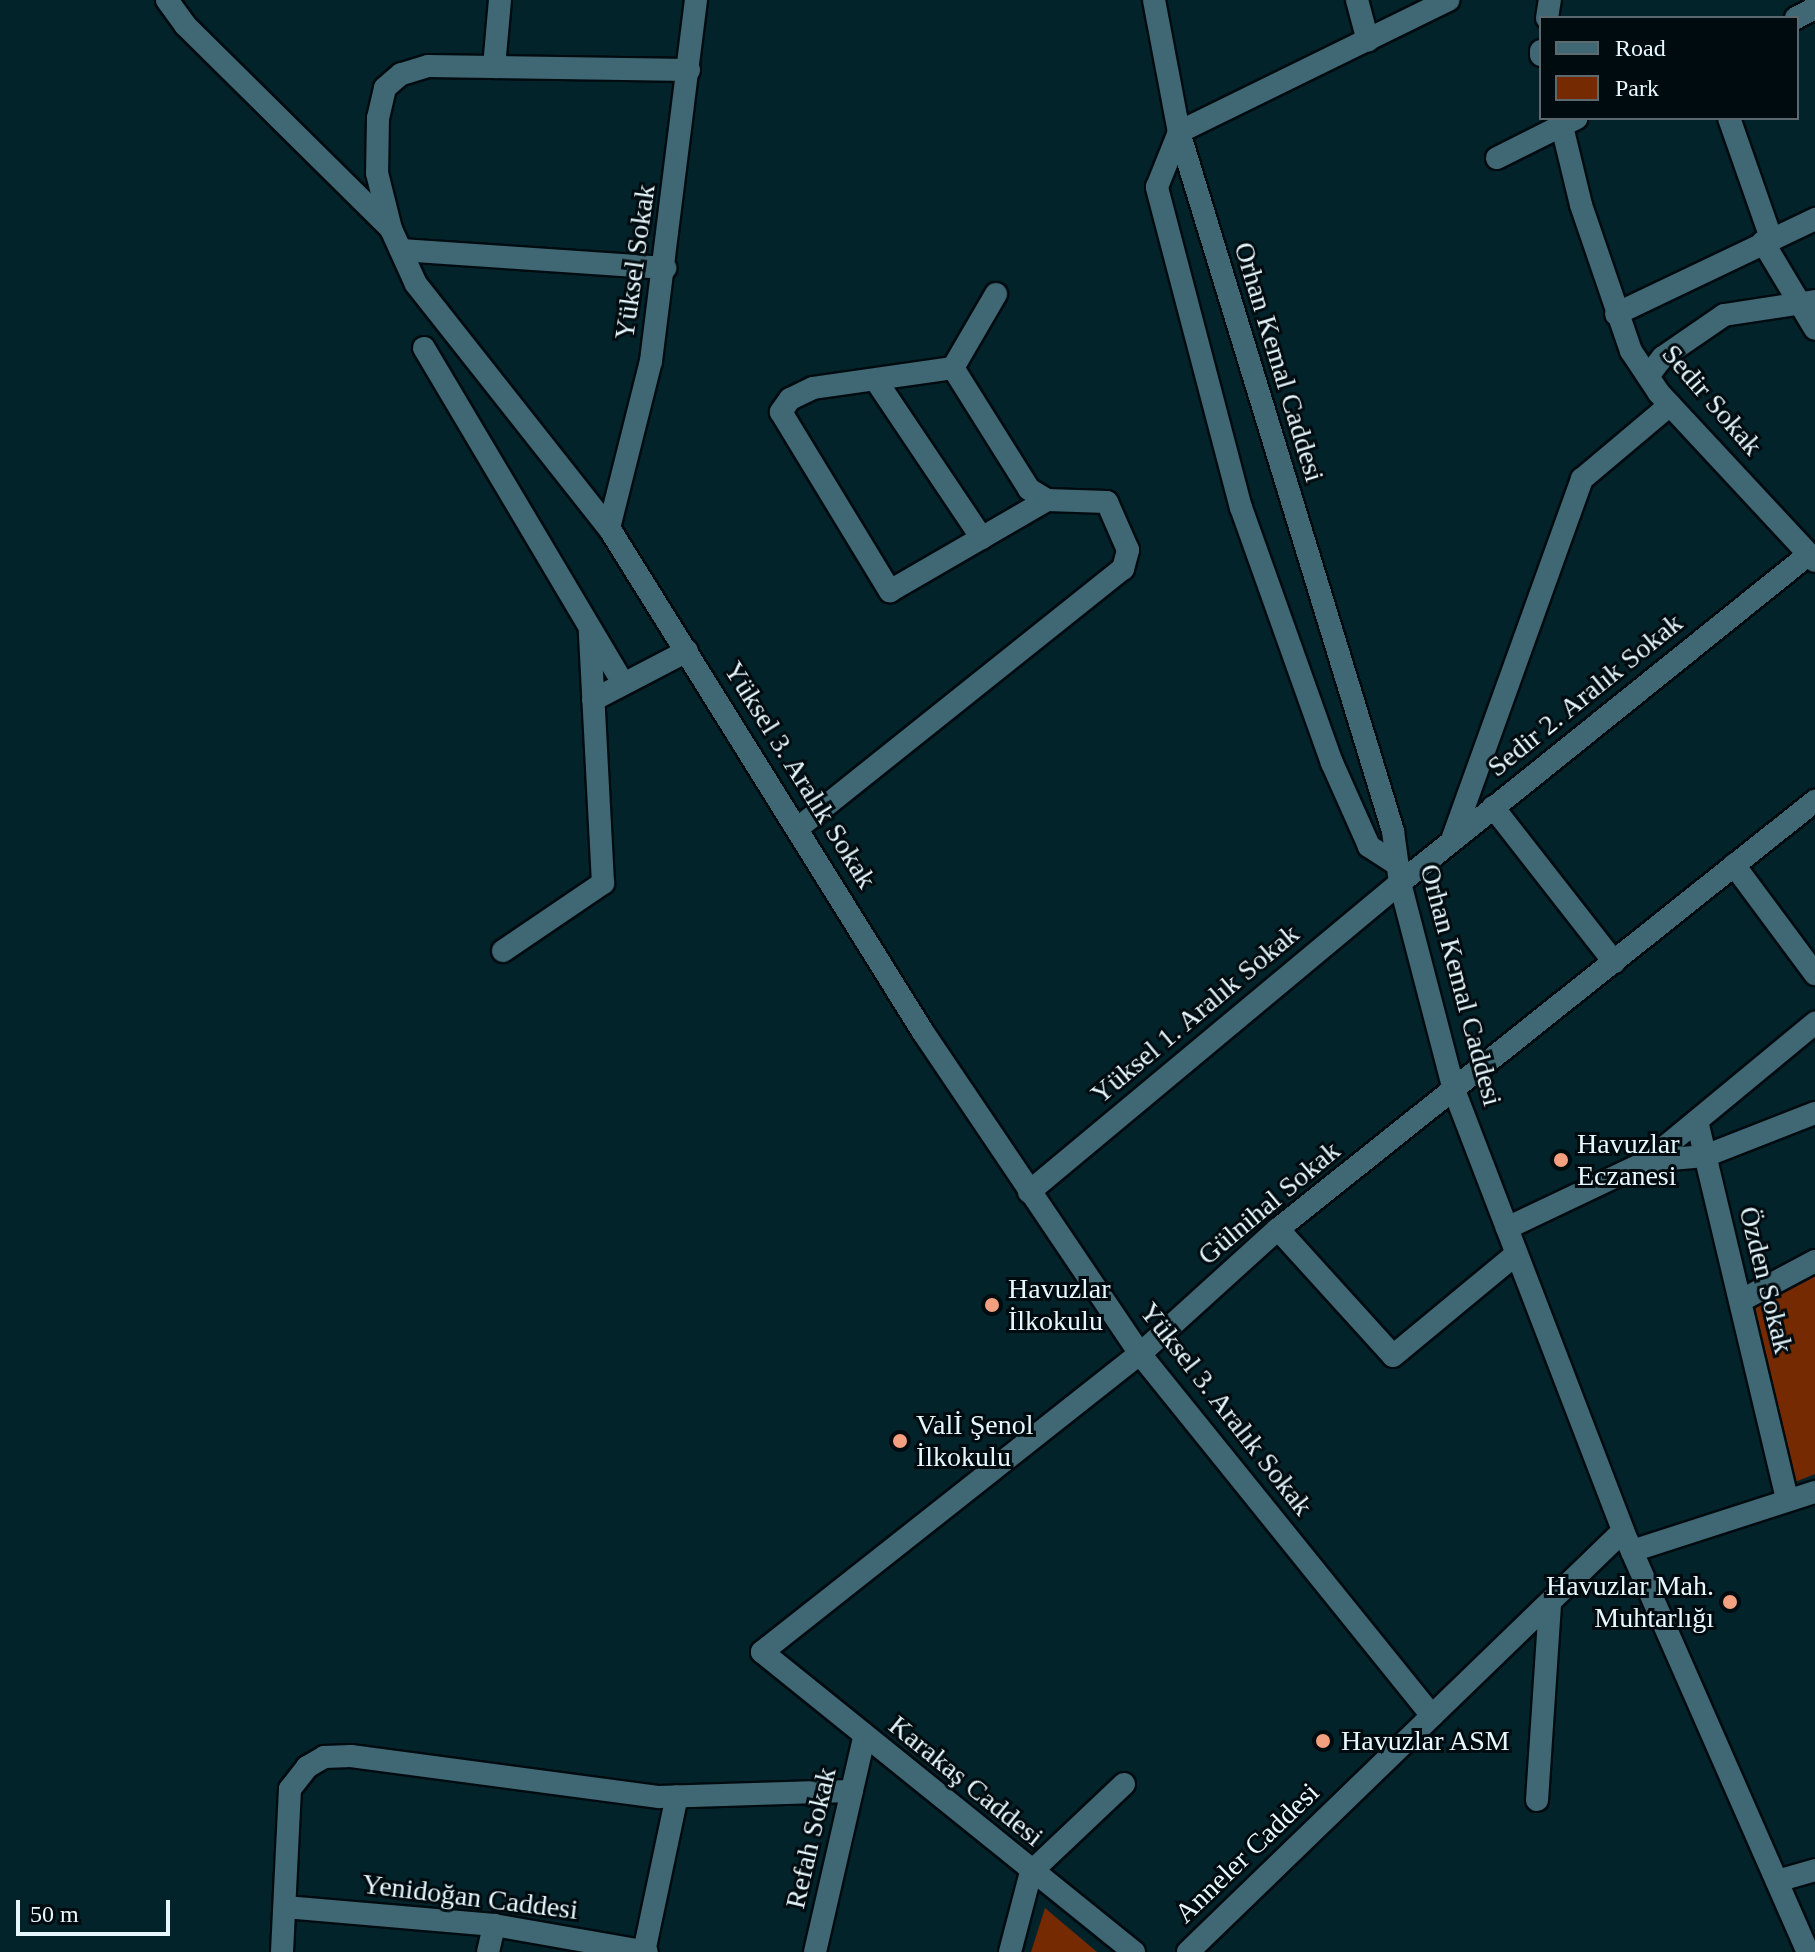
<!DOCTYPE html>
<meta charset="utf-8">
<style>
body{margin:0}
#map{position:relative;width:1815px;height:1952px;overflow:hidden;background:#03232b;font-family:"Times New Roman",serif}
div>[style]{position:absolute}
.green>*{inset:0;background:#752a01}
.roads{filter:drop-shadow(2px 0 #000b10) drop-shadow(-2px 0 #000b10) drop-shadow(0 2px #000b10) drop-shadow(0 -2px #000b10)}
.minor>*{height:22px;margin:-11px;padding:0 11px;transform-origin:11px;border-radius:11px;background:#3f6874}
.dots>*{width:22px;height:22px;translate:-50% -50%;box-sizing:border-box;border:4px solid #000b0f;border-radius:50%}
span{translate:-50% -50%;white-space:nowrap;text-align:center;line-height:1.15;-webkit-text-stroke:6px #000b0f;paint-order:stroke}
.street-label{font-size:28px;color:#e6f7fd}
.poi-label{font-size:28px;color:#e6f7fd}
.left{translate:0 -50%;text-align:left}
.right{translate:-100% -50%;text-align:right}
.legend{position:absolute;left:1539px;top:16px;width:260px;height:104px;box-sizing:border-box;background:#000b0f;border:2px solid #5c696e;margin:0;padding:10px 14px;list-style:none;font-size:24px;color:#e6f7fd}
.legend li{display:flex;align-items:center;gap:16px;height:40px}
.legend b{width:40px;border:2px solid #5c696e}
.scale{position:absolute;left:16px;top:1900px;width:154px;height:36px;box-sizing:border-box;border:4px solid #e6f7fd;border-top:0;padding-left:10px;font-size:24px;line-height:28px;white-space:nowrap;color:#e6f7fd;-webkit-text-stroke:6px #000b0f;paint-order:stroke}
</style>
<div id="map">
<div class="green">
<i style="clip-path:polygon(1815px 1271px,1815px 1474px,1795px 1482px,1749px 1306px)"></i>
<i style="clip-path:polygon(1045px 1908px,1097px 1952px,1031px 1952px)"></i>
</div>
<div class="roads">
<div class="minor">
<i style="left:167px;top:0;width:31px;rotate:54deg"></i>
<i style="left:185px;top:25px;width:289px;rotate:44.7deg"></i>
<i style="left:1154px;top:0;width:134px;rotate:79.3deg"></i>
<i style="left:1179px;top:132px;width:731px;rotate:72.98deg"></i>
<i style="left:1393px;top:831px;width:52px;rotate:82.3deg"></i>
<i style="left:1400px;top:883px;width:214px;rotate:75.4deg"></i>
<i style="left:1454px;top:1090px;width:472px;rotate:69deg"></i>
<i style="left:1623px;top:1531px;width:460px;rotate:66.3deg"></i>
<i style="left:1357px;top:0;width:42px;rotate:75deg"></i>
<i style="left:1547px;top:18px;width:18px;rotate:-81deg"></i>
<i style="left:1796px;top:18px;width:21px;rotate:-28deg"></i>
<i style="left:1541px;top:51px;width:4px;rotate:90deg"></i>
<i style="left:494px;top:67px;width:67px;rotate:-84.9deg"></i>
<i style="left:689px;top:70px;width:261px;rotate:-179.1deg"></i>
<i style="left:428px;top:66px;width:28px;rotate:163deg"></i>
<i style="left:401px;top:74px;width:21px;rotate:139deg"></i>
<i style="left:385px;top:88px;width:31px;rotate:103deg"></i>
<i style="left:378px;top:118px;width:55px;rotate:91deg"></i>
<i style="left:377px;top:173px;width:58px;rotate:76deg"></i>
<i style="left:391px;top:229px;width:60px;rotate:65.6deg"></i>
<i style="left:416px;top:284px;width:311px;rotate:51.7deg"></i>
<i style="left:609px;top:528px;width:594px;rotate:58.08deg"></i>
<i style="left:923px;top:1032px;width:388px;rotate:56deg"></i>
<i style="left:1140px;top:1354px;width:465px;rotate:51.1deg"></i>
<i style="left:1560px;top:118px;width:89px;rotate:76.4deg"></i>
<i style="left:1581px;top:205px;width:154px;rotate:71.1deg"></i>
<i style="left:1631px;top:351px;width:50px;rotate:56.3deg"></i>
<i style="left:1659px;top:393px;width:229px;rotate:47.1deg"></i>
<i style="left:1729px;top:118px;width:127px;rotate:70.7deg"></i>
<i style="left:1497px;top:158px;width:89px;rotate:-26.6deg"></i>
<i style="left:1763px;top:242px;width:101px;rotate:59.1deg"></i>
<i style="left:401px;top:250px;width:265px;rotate:3.9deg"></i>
<i style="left:996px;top:294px;width:86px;rotate:120.2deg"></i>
<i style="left:953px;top:368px;width:141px;rotate:171.9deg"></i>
<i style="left:813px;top:388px;width:25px;rotate:154deg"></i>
<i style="left:790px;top:399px;width:16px;rotate:125deg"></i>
<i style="left:781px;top:412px;width:210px;rotate:58.7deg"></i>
<i style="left:890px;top:591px;width:181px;rotate:-30.1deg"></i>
<i style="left:1616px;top:314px;width:221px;rotate:-25.5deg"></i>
<i style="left:424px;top:348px;width:388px;rotate:59.3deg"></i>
<i style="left:1648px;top:376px;width:24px;rotate:-52deg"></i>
<i style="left:1663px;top:357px;width:74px;rotate:-34.5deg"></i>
<i style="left:1724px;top:315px;width:92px;rotate:-8.7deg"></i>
<i style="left:877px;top:382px;width:188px;rotate:56.1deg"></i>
<i style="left:609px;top:528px;width:172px;rotate:-75.9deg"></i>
<i style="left:651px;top:361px;width:364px;rotate:-82.9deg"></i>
<i style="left:593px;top:700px;width:106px;rotate:-27.5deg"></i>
<i style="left:1493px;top:807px;width:197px;rotate:52deg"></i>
<i style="left:798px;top:828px;width:416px;rotate:-38.6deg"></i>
<i style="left:1123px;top:569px;width:20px;rotate:-75deg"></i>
<i style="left:1128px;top:550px;width:52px;rotate:-113.6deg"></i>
<i style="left:1107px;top:502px;width:60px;rotate:-178.1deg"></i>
<i style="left:1047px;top:500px;width:21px;rotate:-149deg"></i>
<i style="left:1029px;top:489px;width:143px;rotate:-122.1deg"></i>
<i style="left:1452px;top:840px;width:384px;rotate:-70.2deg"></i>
<i style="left:1582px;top:479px;width:115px;rotate:-40.1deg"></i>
<i style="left:1398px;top:865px;width:35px;rotate:-147deg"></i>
<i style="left:1369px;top:846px;width:91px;rotate:-114deg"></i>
<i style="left:1332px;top:763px;width:271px;rotate:-109.6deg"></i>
<i style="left:1241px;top:508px;width:332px;rotate:-104.7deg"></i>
<i style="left:1157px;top:187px;width:59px;rotate:-68.2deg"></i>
<i style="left:1179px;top:132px;width:300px;rotate:-26.1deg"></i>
<i style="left:1734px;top:865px;width:136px;rotate:53.4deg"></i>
<i style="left:503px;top:951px;width:121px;rotate:-34.2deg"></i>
<i style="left:603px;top:883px;width:251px;rotate:-93deg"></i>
<i style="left:1697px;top:1121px;width:389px;rotate:76.6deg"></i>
<i style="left:1648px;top:1161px;width:57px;rotate:-5deg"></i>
<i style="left:1705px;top:1156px;width:118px;rotate:-21.4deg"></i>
<i style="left:1029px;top:1192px;width:483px;rotate:-39.8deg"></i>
<i style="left:1400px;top:883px;width:523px;rotate:-38.8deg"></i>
<i style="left:1507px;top:1228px;width:156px;rotate:-25.4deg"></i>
<i style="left:1648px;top:1161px;width:217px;rotate:-39.6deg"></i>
<i style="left:1278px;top:1229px;width:171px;rotate:47.8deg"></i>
<i style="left:1393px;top:1356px;width:158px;rotate:-39.6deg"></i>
<i style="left:1740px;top:1301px;width:85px;rotate:-28.1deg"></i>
<i style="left:1632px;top:1551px;width:192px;rotate:-17.9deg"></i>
<i style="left:1537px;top:1800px;width:198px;rotate:-86.2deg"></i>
<i style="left:1777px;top:1881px;width:40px;rotate:-16deg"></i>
<i style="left:285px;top:1907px;width:210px;rotate:4.9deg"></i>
<i style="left:494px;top:1925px;width:155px;rotate:10deg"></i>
<i style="left:282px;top:1952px;width:163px;rotate:-87.2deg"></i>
<i style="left:290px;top:1789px;width:28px;rotate:-52deg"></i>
<i style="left:307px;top:1767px;width:20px;rotate:-30deg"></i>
<i style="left:324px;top:1757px;width:27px;rotate:-2deg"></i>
<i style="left:351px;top:1756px;width:311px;rotate:7.6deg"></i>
<i style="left:659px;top:1797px;width:193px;rotate:-1.8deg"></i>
<i style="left:488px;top:1952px;width:28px;rotate:-77deg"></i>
<i style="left:644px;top:1952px;width:159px;rotate:-78.1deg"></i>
<i style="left:815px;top:1952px;width:220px;rotate:-77.1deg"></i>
<i style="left:1010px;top:1952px;width:83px;rotate:-75.3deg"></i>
<i style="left:1031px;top:1872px;width:128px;rotate:-43.4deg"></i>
<i style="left:1134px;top:1952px;width:478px;rotate:-141.1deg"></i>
<i style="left:762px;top:1652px;width:481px;rotate:-38.3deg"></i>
<i style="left:1140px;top:1354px;width:186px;rotate:-42.2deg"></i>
<i style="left:1278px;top:1229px;width:687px;rotate:-38.56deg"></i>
<i style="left:1188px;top:1952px;width:605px;rotate:-44.06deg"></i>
</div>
</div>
<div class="dots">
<i style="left:1561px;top:1160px;background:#f2a07f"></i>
<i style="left:992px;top:1305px;background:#f2a07f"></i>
<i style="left:900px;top:1441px;background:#f2a07f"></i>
<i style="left:1730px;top:1602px;background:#f2a07f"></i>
<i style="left:1323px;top:1741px;background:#f2a07f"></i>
</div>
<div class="street-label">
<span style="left:635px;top:262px;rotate:-82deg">Yüksel Sokak</span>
<span style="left:1279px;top:362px;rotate:73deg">Orhan Kemal Caddesi</span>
<span style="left:1712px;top:400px;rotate:49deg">Sedir Sokak</span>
<span style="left:1585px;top:695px;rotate:-39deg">Sedir 2. Aralık Sokak</span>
<span style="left:800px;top:775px;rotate:58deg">Yüksel 3. Aralık Sokak</span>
<span style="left:1461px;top:985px;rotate:75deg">Orhan Kemal Caddesi</span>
<span style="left:1195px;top:1014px;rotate:-40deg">Yüksel 1. Aralık Sokak</span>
<span style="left:1269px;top:1203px;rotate:-40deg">Gülnihal Sokak</span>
<span style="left:1766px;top:1280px;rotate:76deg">Özden Sokak</span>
<span style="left:1226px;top:1409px;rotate:52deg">Yüksel 3. Aralık Sokak</span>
<span style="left:966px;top:1781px;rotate:39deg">Karakaş Caddesi</span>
<span style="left:811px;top:1838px;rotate:-77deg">Refah Sokak</span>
<span style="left:1247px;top:1853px;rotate:-44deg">Anneler Caddesi</span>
<span style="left:470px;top:1897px;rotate:7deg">Yenidoğan Caddesi</span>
</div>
<div class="poi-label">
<span class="left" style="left:1577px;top:1160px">Havuzlar<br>Eczanesi</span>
<span class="left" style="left:1008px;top:1305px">Havuzlar<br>İlkokulu</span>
<span class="left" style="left:916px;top:1441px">Valİ Şenol<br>İlkokulu</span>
<span class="right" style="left:1714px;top:1602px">Havuzlar Mah.<br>Muhtarlığı</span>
<span class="left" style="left:1341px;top:1741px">Havuzlar ASM</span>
</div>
<ul class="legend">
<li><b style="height:10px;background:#3f6874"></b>Road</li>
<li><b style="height:22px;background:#752a01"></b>Park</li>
</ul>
<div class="scale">50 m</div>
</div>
